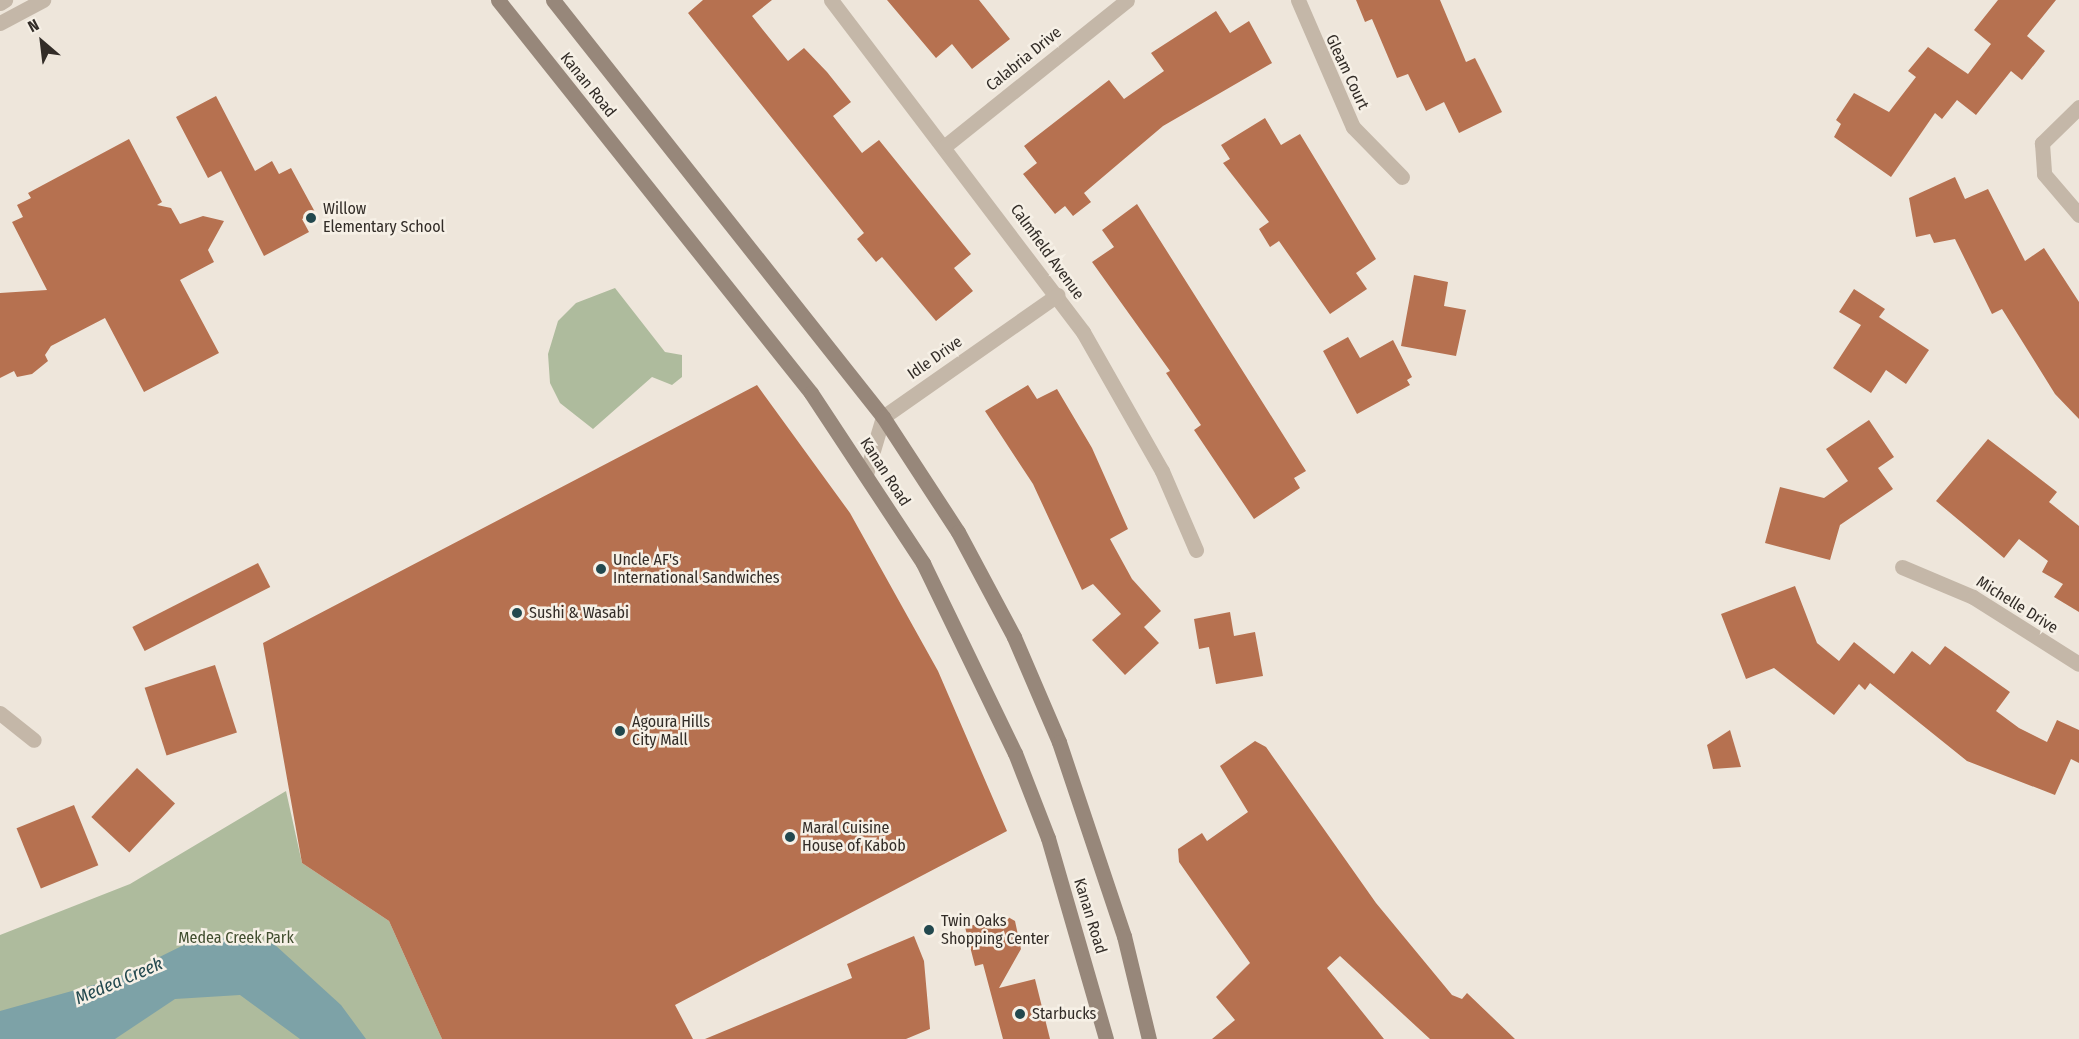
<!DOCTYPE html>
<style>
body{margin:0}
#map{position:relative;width:2079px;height:1039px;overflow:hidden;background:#eee6db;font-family:"Fira Sans Condensed",sans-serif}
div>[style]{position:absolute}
.green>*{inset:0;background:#aebb9d}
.water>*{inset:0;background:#7da2a7}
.building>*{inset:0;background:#b67150;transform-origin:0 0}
.street>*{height:15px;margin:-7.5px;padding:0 7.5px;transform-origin:7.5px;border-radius:7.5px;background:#c4b7a8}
.secondary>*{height:15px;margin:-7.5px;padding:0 7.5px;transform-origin:7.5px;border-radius:7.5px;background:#97877a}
.dots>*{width:16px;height:16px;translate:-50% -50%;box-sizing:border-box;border:3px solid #f6f0e6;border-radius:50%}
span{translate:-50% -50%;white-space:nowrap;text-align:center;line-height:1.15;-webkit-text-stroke:5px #f6f0e6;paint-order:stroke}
.street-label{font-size:16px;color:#322c27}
.poi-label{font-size:16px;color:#322c27}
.left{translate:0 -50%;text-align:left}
.park-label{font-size:16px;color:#404d2e}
.water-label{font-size:18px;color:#22484e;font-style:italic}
.north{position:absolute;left:12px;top:12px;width:60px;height:60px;-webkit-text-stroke:4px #f6f0e6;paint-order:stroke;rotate:332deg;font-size:16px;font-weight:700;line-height:24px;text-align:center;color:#322c27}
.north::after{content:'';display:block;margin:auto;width:21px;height:27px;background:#322c27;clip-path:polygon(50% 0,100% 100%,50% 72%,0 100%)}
</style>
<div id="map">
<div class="green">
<i style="clip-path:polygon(615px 288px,665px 352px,682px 355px,682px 377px,672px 385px,652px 377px,593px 429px,560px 403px,550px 383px,548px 354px,558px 321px,576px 303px)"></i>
<i style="clip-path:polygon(286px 791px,302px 863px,389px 921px,442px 1039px,0 1039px,0 935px,130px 884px)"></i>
</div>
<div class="water">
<i style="clip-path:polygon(204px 935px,274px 944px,341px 1005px,366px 1039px,300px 1039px,240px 995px,175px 999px,115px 1039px,0 1039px,0 1011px,115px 979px)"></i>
</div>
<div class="building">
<i style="clip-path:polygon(703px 0,772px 0,752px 16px,763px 30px,788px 61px,804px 48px,827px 72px,851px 102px,833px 116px,862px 153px,879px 140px,971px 254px,954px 268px,973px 291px,936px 321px,882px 257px,876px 262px,857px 239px,864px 233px,688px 13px)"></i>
<i style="clip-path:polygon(887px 0,979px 0,1010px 39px,972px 69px,952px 44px,936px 58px)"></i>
<i style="clip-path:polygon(1356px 0,1440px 0,1466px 62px,1475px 58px,1502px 112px,1459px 133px,1444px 102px,1426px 111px,1408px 74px,1397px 78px,1372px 19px,1365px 22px)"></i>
<i style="clip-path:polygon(1998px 0,2056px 0,2027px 36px,2045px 51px,2022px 80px,2011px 71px,1976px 115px,1957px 100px,1942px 119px,1935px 113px,1891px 177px,1834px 137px,1841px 124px,1836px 120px,1854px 93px,1889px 112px,1916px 77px,1908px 71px,1928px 47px,1968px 74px,1991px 44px,1974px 30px)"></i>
<i style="clip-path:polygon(1216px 11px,1230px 33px,1249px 21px,1272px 63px,1163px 126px,1084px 193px,1091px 202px,1073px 216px,1065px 206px,1055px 214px,1023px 174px,1037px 163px,1024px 146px,1109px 80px,1124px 99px,1164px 71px,1151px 53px)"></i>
<i style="clip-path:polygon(216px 96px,255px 171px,272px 161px,279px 174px,291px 168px,315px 212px,302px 219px,309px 232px,264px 256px,221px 171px,208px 178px,176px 117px)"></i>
<i style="clip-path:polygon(1265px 118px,1281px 145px,1300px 134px,1376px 259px,1356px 273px,1367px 289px,1330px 314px,1279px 241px,1270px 247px,1259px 229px,1269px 222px,1223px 163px,1230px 159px,1221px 145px)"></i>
<i style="clip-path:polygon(129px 139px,162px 202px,157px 205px,171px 208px,180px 224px,203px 216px,224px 221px,208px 250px,214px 262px,180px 280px,219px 353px,144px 392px,105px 318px,51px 346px,45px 355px,48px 361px,32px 374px,17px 377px,14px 371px,0 378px,0 293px,47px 290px,12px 222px,23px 217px,17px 205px,31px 198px,28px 193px)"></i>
<i style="clip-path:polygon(1955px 177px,1965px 199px,1988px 189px,2025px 261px,2044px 248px,2079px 302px,2079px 419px,2055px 394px,2002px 309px,1992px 314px,1955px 239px,1934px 243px,1930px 234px,1916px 237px,1909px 198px)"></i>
<i style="clip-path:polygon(1137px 204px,1306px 471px,1294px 478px,1300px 488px,1254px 519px,1194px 430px,1201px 425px,1166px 373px,1170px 371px,1092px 262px,1114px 247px,1102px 230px)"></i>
<i style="clip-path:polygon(1414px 275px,1448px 282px,1444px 306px,1466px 310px,1456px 356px,1401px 346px)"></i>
<i style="clip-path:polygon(1854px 289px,1885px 309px,1879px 317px,1929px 350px,1906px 384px,1886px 370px,1871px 393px,1833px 368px,1861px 325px,1839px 312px)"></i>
<i style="clip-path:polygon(1348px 337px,1360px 358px,1393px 340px,1412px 377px,1407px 380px,1410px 385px,1357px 414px,1323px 351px)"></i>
<i style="clip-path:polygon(757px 385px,850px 513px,938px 671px,1007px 831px,675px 1005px,693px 1039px,442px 1039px,389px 921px,302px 863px,263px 643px)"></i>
<i style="clip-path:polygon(1028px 385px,1037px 399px,1057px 389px,1092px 448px,1128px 529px,1110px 539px,1132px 579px,1161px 611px,1144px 627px,1159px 643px,1125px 675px,1092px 640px,1121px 614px,1093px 584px,1082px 590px,1033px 484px,985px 411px)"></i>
<i style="clip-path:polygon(1869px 420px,1894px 457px,1878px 468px,1893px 489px,1840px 525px,1830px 560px,1765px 543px,1780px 487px,1824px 498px,1848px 481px,1826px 449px)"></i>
<i style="clip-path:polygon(1988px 439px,2057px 492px,2049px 502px,2079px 526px,2079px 612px,2054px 597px,2063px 584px,2042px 572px,2048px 561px,2019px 539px,2004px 558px,1936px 501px)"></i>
<i style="left:258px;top:563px;width:27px;height:141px;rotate:63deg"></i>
<i style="clip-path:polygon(1795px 586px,1817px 643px,1839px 661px,1854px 642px,1894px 674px,1912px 651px,1930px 665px,1945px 646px,2010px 692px,1996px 711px,2019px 728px,2047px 742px,2057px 720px,2079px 730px,2079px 763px,2071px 759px,2055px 795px,1967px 761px,1870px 683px,1865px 690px,1859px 684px,1834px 715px,1774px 668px,1746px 679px,1721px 614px)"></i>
<i style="clip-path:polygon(1230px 612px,1234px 636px,1255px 632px,1263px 676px,1216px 684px,1209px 647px,1199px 649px,1194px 619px)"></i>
<i style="left:215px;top:665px;width:71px;height:74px;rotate:72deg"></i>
<i style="clip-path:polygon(1730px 730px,1741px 767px,1713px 769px,1707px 745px)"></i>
<i style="clip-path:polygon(1255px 741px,1266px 747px,1376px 903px,1452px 995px,1462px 999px,1467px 993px,1515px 1039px,1430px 1039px,1340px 956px,1327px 968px,1384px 1039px,1212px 1039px,1235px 1020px,1216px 997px,1250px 963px,1179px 862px,1178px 849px,1202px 833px,1207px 841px,1248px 812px,1220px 766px)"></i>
<i style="left:137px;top:768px;width:52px;height:67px;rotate:43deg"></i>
<i style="left:74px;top:805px;width:65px;height:62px;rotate:68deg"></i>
<i style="clip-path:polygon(1008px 917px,1015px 921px,1021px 949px,999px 988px,1035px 979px,1050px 1039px,1003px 1039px,983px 964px,975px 966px,965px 927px)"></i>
<i style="clip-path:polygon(914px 936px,924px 961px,930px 1029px,906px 1039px,705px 1039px,852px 978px,847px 964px)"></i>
</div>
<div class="street">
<i style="left:831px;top:0;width:417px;rotate:52.8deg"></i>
<i style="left:1083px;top:332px;width:160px;rotate:60.4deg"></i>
<i style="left:1162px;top:471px;width:86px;rotate:66.7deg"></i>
<i style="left:1298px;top:0;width:138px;rotate:66.6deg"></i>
<i style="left:1353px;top:127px;width:70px;rotate:45.6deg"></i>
<i style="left:0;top:3px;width:6px;rotate:-31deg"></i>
<i style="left:0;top:23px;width:49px;rotate:-28.1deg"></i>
<i style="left:2079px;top:107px;width:52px;rotate:135.8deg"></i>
<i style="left:2042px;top:143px;width:31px;rotate:86deg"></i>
<i style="left:2044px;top:174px;width:54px;rotate:49.5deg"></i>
<i style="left:945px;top:146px;width:233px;rotate:-38.7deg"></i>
<i style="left:866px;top:474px;width:59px;rotate:-73.4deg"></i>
<i style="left:883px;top:417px;width:213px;rotate:-35deg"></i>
<i style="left:1902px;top:567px;width:77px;rotate:22.9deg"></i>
<i style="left:1973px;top:597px;width:125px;rotate:32.3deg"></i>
<i style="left:0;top:713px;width:43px;rotate:38.5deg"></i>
</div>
<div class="secondary">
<i style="left:498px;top:0;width:502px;rotate:51.46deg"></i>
<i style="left:811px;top:393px;width:204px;rotate:56.6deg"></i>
<i style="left:923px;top:563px;width:211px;rotate:64.2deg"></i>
<i style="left:1015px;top:753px;width:91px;rotate:68.8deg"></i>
<i style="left:1048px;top:838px;width:209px;rotate:73.9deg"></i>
<i style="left:553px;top:0;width:532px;rotate:51.64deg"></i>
<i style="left:883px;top:417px;width:137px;rotate:56.9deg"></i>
<i style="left:958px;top:532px;width:119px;rotate:61.9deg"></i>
<i style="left:1014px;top:637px;width:114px;rotate:66.8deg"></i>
<i style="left:1059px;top:742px;width:205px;rotate:71.5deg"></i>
<i style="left:1124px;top:936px;width:106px;rotate:76.4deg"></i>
</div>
<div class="dots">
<i style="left:311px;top:218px;background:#22484e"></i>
<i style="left:601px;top:569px;background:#22484e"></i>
<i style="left:517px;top:613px;background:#22484e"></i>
<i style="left:620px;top:731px;background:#22484e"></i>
<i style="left:790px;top:837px;background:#22484e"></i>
<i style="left:929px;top:930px;background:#22484e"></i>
<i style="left:1020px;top:1014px;background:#22484e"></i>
</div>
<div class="street-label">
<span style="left:1024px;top:59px;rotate:-39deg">Calabria Drive</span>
<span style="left:1347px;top:72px;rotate:65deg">Gleam Court</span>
<span style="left:588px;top:85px;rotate:51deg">Kanan Road</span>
<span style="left:1047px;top:252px;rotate:54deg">Calmfield Avenue</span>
<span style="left:935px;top:358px;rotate:-35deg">Idle Drive</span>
<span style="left:885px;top:472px;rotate:57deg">Kanan Road</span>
<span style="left:2017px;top:605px;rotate:32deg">Michelle Drive</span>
<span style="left:1090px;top:916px;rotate:73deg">Kanan Road</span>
</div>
<div class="poi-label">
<span class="left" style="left:323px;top:218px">Willow<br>Elementary School</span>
<span class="left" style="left:613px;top:569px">Uncle AF's<br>International Sandwiches</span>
<span class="left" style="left:529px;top:613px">Sushi &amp; Wasabi</span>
<span class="left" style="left:632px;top:731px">Agoura Hills<br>City Mall</span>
<span class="left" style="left:802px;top:837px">Maral Cuisine<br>House of Kabob</span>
<span class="left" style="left:941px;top:930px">Twin Oaks<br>Shopping Center</span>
<span class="left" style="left:1032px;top:1014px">Starbucks</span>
</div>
<div class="park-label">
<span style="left:236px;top:938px">Medea Creek Park</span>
</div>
<div class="water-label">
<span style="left:119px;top:981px;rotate:-23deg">Medea Creek</span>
</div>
<div class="north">N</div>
</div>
